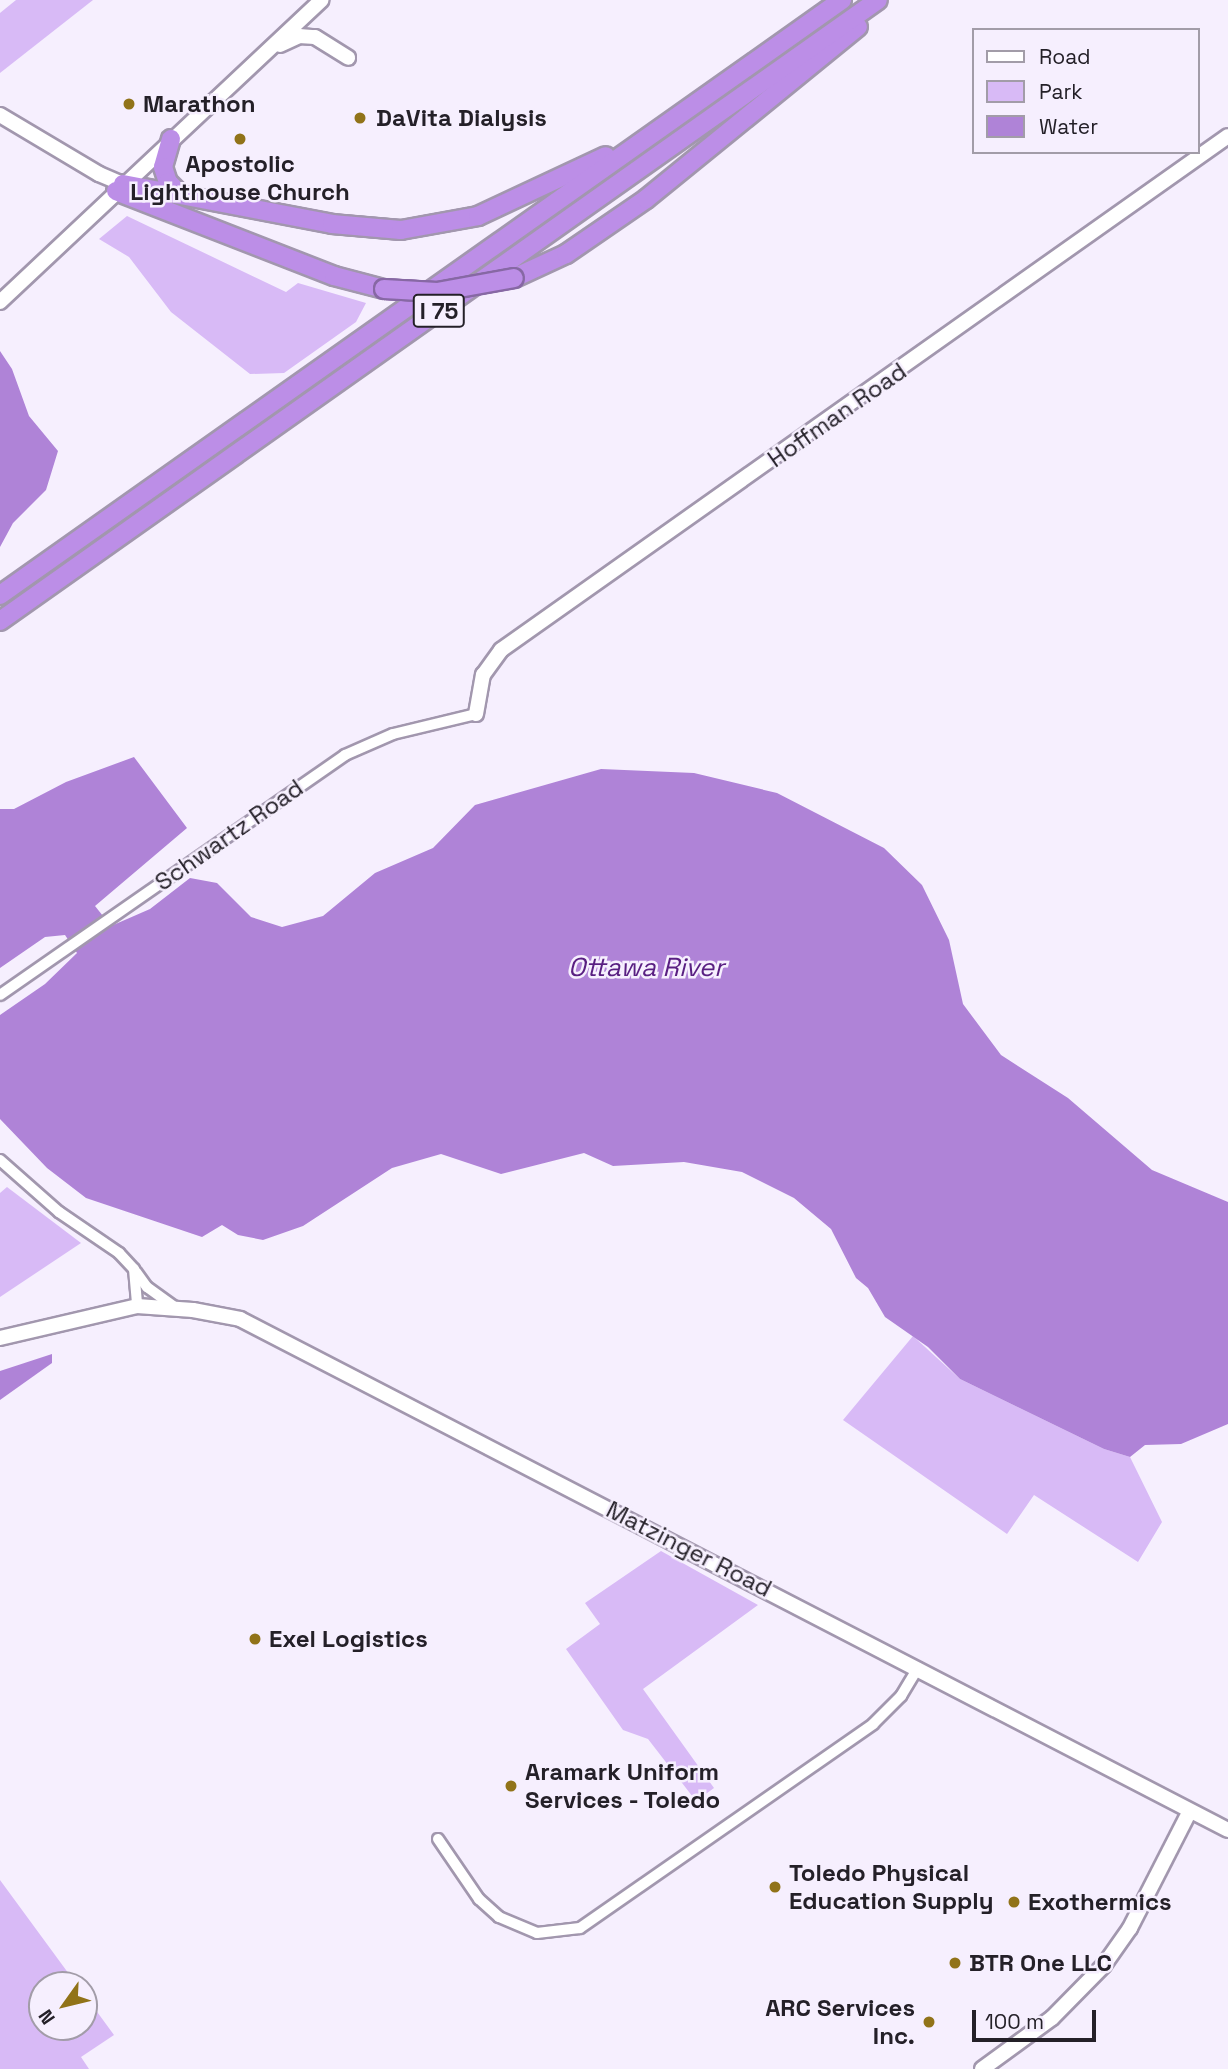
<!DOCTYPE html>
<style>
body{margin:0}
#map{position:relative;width:1228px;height:2069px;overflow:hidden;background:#f6effe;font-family:"Space Grotesk",sans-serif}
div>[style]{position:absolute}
.green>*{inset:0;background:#d8baf6}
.water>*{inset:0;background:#af83d7}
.roads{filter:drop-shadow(2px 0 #a297ae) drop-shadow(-2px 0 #a297ae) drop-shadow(0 2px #a297ae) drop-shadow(0 -2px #a297ae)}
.street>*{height:10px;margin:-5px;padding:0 5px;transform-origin:5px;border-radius:5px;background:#fff}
.secondary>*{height:14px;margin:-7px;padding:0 7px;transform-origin:7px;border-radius:7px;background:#fff}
.highway>*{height:18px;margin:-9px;padding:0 9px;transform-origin:9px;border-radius:9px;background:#bc8ee7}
.bridges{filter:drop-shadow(2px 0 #8768a4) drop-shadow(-2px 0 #8768a4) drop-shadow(0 2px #8768a4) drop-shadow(0 -2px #8768a4)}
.highway-bridge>*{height:18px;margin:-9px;padding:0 9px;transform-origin:9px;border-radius:9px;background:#bc8ee7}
.dots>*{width:19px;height:19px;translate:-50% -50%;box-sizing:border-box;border:4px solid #f6effe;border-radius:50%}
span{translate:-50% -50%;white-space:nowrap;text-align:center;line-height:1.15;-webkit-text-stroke:5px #f6effe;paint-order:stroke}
.shield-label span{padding:2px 5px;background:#f6effe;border:2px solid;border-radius:5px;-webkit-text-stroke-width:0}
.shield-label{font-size:23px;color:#242028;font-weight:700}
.poi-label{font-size:24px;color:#242028;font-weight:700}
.left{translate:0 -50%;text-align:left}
.right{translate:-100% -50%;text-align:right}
.street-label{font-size:24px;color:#242028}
.water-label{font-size:26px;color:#591f82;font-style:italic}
.legend{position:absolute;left:972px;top:28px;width:228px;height:126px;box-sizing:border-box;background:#f6effe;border:2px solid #a29ca8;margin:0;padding:9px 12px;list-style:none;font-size:21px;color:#242028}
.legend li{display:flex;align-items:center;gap:14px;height:35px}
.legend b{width:35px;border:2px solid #a29ca8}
.north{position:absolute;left:28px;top:1971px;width:70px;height:70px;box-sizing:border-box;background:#f6effe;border:2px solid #a29ca8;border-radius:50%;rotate:236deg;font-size:19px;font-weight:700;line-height:28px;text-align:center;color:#242028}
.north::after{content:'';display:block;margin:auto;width:24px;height:32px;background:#917319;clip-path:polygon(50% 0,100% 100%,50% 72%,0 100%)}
.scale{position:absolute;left:972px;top:2010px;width:124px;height:32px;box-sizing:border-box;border:4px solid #242028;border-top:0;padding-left:9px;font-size:21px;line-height:24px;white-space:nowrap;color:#242028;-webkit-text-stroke:5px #f6effe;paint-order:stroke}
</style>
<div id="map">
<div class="green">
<i style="clip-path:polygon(16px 0,93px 0,0 73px,0 13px)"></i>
<i style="clip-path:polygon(127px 216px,286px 292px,298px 283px,366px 303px,356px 322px,284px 373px,250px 374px,171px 312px,129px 257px,99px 239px)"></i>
<i style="clip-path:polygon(7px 1187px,81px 1243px,0 1297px,0 1193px)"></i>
<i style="clip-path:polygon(913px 1336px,960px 1379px,1104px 1449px,1130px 1457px,1162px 1522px,1138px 1562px,1034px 1495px,1007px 1534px,843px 1420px)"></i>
<i style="clip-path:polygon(661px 1551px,758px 1605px,643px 1689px,714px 1788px,696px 1801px,648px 1739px,623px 1730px,566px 1649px,600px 1624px,585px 1603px)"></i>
<i style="clip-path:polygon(0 1880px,77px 1985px,42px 1985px,42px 2027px,84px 2027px,84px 1994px,114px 2035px,81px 2057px,89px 2069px,0 2069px)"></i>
</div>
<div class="water">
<i style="clip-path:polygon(0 351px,12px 369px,29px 416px,58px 451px,46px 490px,13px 523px,0 547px)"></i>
<i style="clip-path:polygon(134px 757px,187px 828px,95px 906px,111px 926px,150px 909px,190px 878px,217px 883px,251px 917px,282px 927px,323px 916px,375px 873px,433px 848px,475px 805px,601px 769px,694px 773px,777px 793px,884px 848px,922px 885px,949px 940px,963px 1004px,1001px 1055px,1068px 1098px,1152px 1170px,1228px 1202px,1228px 1424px,1181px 1444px,1145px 1445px,1130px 1457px,1104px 1449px,960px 1379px,928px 1347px,885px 1317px,868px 1288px,856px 1278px,831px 1229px,794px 1198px,742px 1172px,684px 1162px,613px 1166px,584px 1153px,501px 1174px,441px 1154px,392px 1168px,303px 1226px,263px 1240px,238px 1235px,222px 1225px,202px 1237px,86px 1198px,47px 1168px,0 1119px,0 1015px,45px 984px,77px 953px,65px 935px,45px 937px,0 968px,0 809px,14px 809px,66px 782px)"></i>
<i style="clip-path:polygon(52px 1354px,52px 1363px,0 1400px,0 1371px)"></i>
</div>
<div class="roads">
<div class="street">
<i style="left:0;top:995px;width:420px;rotate:-34.8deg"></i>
<i style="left:345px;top:755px;width:52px;rotate:-23.6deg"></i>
<i style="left:393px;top:734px;width:85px;rotate:-13.5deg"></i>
<i style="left:0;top:1160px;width:79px;rotate:41.4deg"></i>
<i style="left:59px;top:1212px;width:73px;rotate:34.3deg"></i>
<i style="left:119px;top:1253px;width:22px;rotate:47deg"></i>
<i style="left:134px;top:1269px;width:37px;rotate:85deg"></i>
<i style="left:136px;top:1272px;width:19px;rotate:54deg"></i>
<i style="left:147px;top:1287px;width:36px;rotate:36deg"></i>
<i style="left:438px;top:1839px;width:73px;rotate:55.7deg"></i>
<i style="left:479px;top:1899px;width:27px;rotate:42deg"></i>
<i style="left:499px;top:1917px;width:41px;rotate:22.8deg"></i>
<i style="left:537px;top:1933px;width:43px;rotate:-6.6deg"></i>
<i style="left:580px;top:1928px;width:357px;rotate:-34.8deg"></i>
<i style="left:873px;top:1724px;width:40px;rotate:-45deg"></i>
<i style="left:901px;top:1696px;width:33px;rotate:-59deg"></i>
</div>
<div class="secondary">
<i style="left:280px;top:45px;width:21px;rotate:-25deg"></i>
<i style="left:299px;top:36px;width:16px;rotate:4deg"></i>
<i style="left:315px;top:37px;width:39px;rotate:32deg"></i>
<i style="left:0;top:115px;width:115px;rotate:30.8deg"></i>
<i style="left:99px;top:174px;width:26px;rotate:23deg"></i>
<i style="left:0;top:302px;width:441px;rotate:-43.2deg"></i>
<i style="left:476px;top:714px;width:40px;rotate:-80deg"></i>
<i style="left:483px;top:675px;width:31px;rotate:-54deg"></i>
<i style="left:501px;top:650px;width:890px;rotate:-35.26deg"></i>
<i style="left:0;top:1338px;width:141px;rotate:-13.1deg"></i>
<i style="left:137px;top:1306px;width:56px;rotate:4.1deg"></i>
<i style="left:193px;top:1310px;width:48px;rotate:10.8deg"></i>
<i style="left:240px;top:1319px;width:1112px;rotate:27.35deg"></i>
<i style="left:982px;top:2069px;width:87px;rotate:-36.1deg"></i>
<i style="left:1052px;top:2018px;width:74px;rotate:-45.5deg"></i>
<i style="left:1104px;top:1965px;width:45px;rotate:-54.9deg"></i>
<i style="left:1130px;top:1928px;width:131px;rotate:-62.9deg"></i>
</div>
<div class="highway">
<i style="left:171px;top:139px;width:29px;rotate:106deg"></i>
<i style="left:163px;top:167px;width:16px;rotate:72deg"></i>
<i style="left:168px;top:182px;width:17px;rotate:45deg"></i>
<i style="left:123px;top:184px;width:213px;rotate:10.8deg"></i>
<i style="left:332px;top:224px;width:69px;rotate:5deg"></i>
<i style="left:401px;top:230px;width:78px;rotate:-10.3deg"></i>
<i style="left:478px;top:216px;width:141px;rotate:-25.1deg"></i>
<i style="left:116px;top:191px;width:234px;rotate:21.3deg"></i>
<i style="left:334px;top:276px;width:52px;rotate:14.6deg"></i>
<i style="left:514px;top:278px;width:57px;rotate:-24.8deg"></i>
<i style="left:566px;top:254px;width:97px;rotate:-34.5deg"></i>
<i style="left:646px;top:199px;width:273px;rotate:-39.1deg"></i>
<i style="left:0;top:595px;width:1031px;rotate:-35.25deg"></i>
<i style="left:0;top:621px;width:1075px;rotate:-35.27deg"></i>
</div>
</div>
<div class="bridges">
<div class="highway-bridge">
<i style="left:384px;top:289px;width:53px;rotate:3.2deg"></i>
<i style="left:437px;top:292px;width:78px;rotate:-10.3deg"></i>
</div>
</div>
<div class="dots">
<i style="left:129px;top:104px;background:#917319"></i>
<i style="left:360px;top:118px;background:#917319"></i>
<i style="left:240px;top:139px;background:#917319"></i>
<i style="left:255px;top:1639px;background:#917319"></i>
<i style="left:511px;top:1786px;background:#917319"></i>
<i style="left:775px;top:1887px;background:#917319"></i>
<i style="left:1014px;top:1902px;background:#917319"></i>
<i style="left:955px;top:1963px;background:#917319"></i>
<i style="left:929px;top:2022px;background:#917319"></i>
</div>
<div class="shield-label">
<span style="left:439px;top:311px">I 75</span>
</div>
<div class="poi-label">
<span class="left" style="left:143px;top:104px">Marathon</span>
<span class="left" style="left:376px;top:118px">DaVita Dialysis</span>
<span style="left:240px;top:178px">Apostolic<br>Lighthouse Church</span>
<span class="left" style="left:269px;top:1639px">Exel Logistics</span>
<span class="left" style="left:525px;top:1786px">Aramark Uniform<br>Services - Toledo</span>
<span class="left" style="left:789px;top:1887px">Toledo Physical<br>Education Supply</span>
<span class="left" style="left:1028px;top:1902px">Exothermics</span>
<span class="left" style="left:969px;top:1963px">BTR One LLC</span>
<span class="right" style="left:915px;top:2022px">ARC Services<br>Inc.</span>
</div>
<div class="street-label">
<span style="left:837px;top:415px;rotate:-35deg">Hoffman Road</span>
<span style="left:229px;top:835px;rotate:-35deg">Schwartz Road</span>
<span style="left:689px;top:1549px;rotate:27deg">Matzinger Road</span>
</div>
<div class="water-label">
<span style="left:646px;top:968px">Ottawa River</span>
</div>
<ul class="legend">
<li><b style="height:9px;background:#fff"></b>Road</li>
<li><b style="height:19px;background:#d8baf6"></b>Park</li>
<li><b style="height:19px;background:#af83d7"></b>Water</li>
</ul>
<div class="north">N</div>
<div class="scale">100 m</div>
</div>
